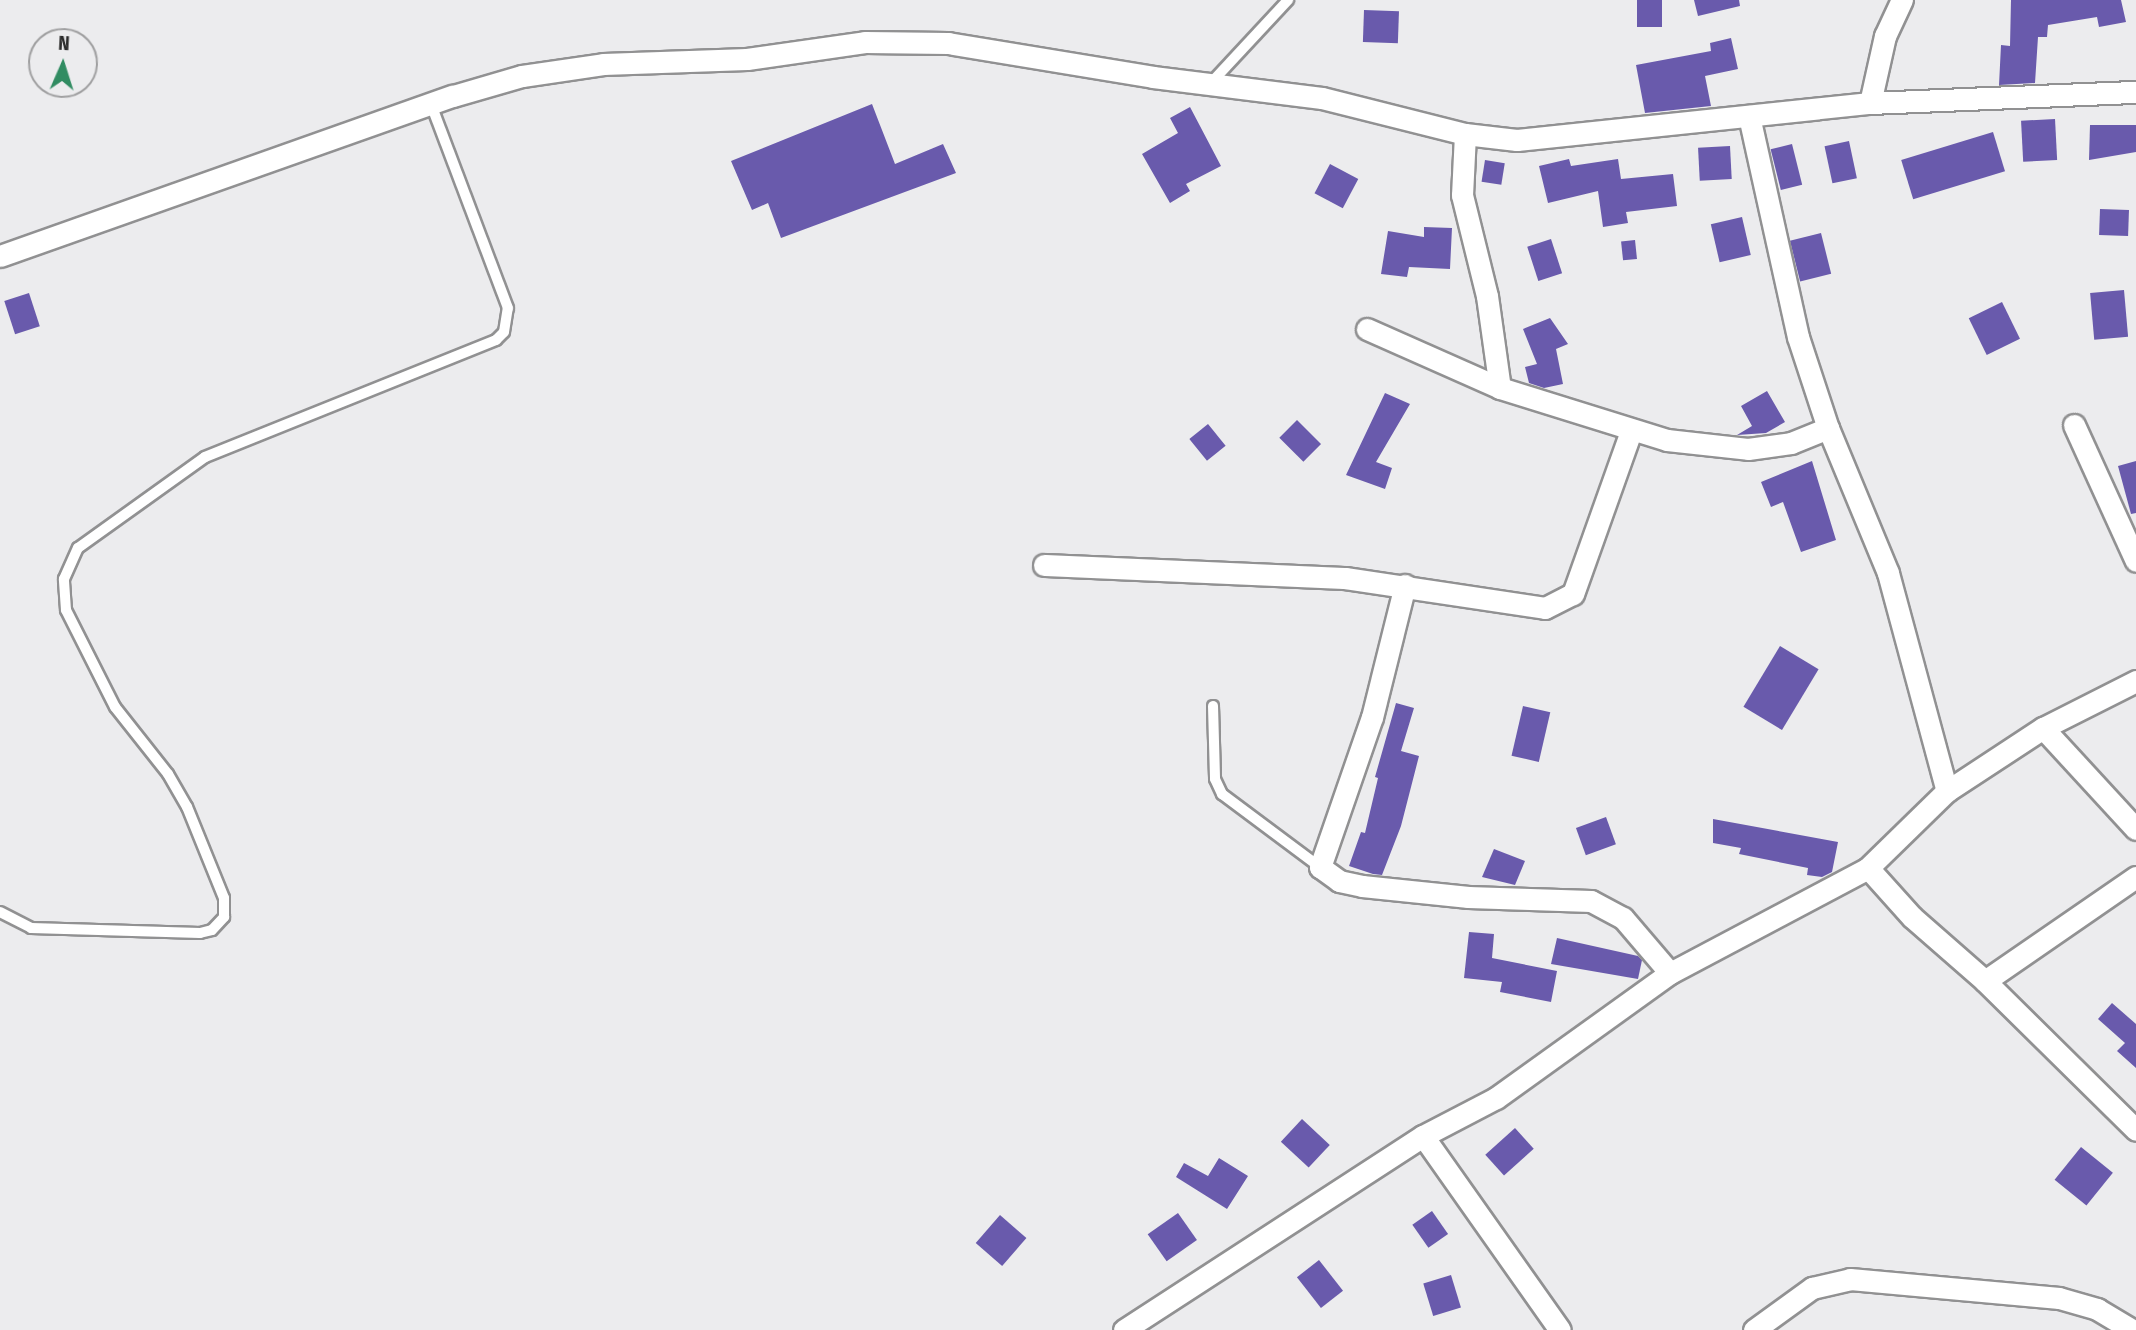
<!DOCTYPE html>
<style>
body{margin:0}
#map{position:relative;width:2136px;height:1330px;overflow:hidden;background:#ececee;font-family:"Fira Sans Condensed",sans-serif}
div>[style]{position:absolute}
.building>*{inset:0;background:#695aac;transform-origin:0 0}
.roads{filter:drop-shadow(2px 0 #919192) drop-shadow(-2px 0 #919192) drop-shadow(0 2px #919192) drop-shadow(0 -2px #919192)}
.lane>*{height:10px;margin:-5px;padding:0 5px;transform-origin:5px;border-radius:5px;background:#fff}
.street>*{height:21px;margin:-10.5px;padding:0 10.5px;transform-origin:10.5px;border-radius:10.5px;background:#fff}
span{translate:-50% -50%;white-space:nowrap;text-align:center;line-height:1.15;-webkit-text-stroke:7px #ececee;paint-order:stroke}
.north{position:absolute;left:28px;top:28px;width:70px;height:70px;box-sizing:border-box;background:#ececee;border:2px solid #9f9fa0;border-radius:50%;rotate:3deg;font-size:19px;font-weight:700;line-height:28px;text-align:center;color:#2c2c2c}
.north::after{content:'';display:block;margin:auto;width:24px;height:32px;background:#318c62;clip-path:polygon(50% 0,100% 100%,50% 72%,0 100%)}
</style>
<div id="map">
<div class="building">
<i style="left:1637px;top:0;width:25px;height:27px"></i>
<i style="clip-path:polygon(1694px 0,1739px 0,1740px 6px,1698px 16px)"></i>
<i style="clip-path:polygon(2011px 0,2121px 0,2126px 22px,2099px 27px,2097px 17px,2048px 25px,2047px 37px,2038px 37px,2035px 83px,1999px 85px,2001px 45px,2010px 46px)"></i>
<i style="left:1364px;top:10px;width:35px;height:32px;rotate:2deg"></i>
<i style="clip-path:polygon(1731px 38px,1738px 69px,1705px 76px,1711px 106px,1645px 113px,1636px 65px,1711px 51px,1710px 43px)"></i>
<i style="clip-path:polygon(872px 104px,895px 164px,943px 144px,956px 173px,781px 238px,768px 203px,752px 210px,731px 161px)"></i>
<i style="clip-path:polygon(1190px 107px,1221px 166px,1186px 184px,1190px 191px,1170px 203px,1142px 154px,1178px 133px,1170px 118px)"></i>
<i style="left:2055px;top:119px;width:41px;height:34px;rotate:87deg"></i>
<i style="clip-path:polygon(2090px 125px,2136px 125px,2136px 152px,2089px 160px)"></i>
<i style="left:1993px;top:132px;width:41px;height:96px;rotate:73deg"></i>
<i style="left:1849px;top:141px;width:38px;height:25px;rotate:78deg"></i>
<i style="left:1792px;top:144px;width:42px;height:22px;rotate:76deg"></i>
<i style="left:1730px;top:146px;width:33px;height:32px;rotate:87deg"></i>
<i style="clip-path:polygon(1569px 159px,1571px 166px,1618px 159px,1621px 179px,1673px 174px,1677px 206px,1626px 212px,1628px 223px,1603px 227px,1598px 191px,1548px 203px,1539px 166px)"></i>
<i style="left:1485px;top:160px;width:20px;height:22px;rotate:9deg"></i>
<i style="left:1330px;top:164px;width:32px;height:33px;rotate:28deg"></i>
<i style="left:2100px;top:209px;width:29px;height:26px;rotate:2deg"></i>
<i style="left:1742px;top:217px;width:39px;height:32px;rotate:77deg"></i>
<i style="clip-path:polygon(1424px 227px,1452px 228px,1450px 269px,1409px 267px,1407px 277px,1381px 274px,1388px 231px,1424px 237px)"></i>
<i style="left:1821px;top:233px;width:42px;height:32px;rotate:76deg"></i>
<i style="left:1551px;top:239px;width:36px;height:25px;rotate:72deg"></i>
<i style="left:1635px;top:240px;width:19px;height:14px;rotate:84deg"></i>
<i style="left:2124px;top:290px;width:47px;height:34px;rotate:85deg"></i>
<i style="left:29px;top:293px;width:35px;height:26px;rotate:72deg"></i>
<i style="left:2002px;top:302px;width:41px;height:37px;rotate:64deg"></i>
<i style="clip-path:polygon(1550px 318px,1568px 344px,1556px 349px,1563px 384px,1544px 388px,1529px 383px,1525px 367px,1537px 364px,1523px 329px)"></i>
<i style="clip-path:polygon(1767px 391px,1785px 422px,1766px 433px,1737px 435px,1752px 426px,1741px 406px)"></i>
<i style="clip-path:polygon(1385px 393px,1410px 404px,1376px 462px,1392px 468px,1385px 489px,1346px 475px)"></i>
<i style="left:1297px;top:420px;width:34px;height:25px;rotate:45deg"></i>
<i style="left:1208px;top:424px;width:28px;height:24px;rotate:51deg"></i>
<i style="clip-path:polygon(1812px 461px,1836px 540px,1801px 552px,1783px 502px,1771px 507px,1761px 482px)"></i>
<i style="clip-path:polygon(2136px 461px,2136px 513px,2131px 514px,2118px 466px)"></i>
<i style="left:1780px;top:646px;width:45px;height:71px;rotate:31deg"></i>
<i style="clip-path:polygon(1396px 703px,1414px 708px,1401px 751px,1419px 756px,1401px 826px,1382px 875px,1373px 874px,1349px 866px,1361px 832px,1365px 833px,1378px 778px,1375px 777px)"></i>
<i style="left:1523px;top:706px;width:28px;height:51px;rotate:13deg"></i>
<i style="left:1606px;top:817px;width:29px;height:32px;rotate:70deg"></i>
<i style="clip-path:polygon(1713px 819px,1838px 842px,1832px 872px,1822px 877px,1807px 875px,1808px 868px,1739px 854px,1741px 848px,1713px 843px)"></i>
<i style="clip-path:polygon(1494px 849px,1525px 861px,1515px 885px,1482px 877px)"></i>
<i style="clip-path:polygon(1469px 932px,1494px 934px,1492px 958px,1557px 971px,1551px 1002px,1500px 992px,1502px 982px,1464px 978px)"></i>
<i style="clip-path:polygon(1557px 938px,1638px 956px,1642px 960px,1638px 979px,1551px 964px)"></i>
<i style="clip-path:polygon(2112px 1003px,2136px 1024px,2136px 1068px,2117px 1051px,2125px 1043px,2098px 1019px)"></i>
<i style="left:1302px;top:1119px;width:38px;height:31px;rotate:43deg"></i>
<i style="left:1515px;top:1128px;width:28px;height:40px;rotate:48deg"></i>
<i style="left:2081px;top:1147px;width:41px;height:42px;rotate:39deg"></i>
<i style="clip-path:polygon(1219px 1158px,1248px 1176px,1227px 1209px,1176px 1177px,1184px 1163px,1208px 1176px)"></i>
<i style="left:1432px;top:1211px;width:28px;height:24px;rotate:55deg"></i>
<i style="left:1178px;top:1213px;width:33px;height:37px;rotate:55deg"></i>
<i style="left:1000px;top:1215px;width:35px;height:37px;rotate:41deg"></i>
<i style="left:1319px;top:1260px;width:39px;height:28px;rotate:52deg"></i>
<i style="left:1451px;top:1275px;width:34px;height:29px;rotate:73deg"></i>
</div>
<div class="roads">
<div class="lane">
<i style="left:1210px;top:84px;width:115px;rotate:-47.1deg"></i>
<i style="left:1213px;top:706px;width:73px;rotate:88.4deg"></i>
<i style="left:1215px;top:779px;width:17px;rotate:65deg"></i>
<i style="left:1222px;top:794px;width:122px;rotate:36.7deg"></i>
<i style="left:0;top:912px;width:35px;rotate:27deg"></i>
<i style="left:31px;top:928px;width:169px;rotate:1.7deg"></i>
<i style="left:200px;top:933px;width:12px;rotate:-14deg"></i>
<i style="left:212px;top:930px;width:18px;rotate:-47deg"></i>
<i style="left:224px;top:917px;width:19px;rotate:-90deg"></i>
<i style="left:224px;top:898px;width:98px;rotate:-112.1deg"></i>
<i style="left:187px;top:807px;width:38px;rotate:-120deg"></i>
<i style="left:168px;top:774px;width:85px;rotate:-128.3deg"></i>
<i style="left:115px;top:707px;width:109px;rotate:-116.8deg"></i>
<i style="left:66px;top:610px;width:31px;rotate:-94deg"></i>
<i style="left:64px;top:579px;width:34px;rotate:-66deg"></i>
<i style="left:78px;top:548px;width:156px;rotate:-35.6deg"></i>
<i style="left:205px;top:457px;width:314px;rotate:-21.9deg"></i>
<i style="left:496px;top:340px;width:11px;rotate:-45deg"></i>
<i style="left:504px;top:332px;width:24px;rotate:-81deg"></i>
<i style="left:508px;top:308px;width:218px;rotate:-110.7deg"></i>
</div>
<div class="street">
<i style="left:1870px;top:103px;width:69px;rotate:-77.4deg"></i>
<i style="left:1885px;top:36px;width:40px;rotate:-65deg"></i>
<i style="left:1749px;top:116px;width:226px;rotate:77.5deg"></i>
<i style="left:1798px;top:337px;width:96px;rotate:71.8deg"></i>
<i style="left:1828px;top:428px;width:157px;rotate:67.5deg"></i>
<i style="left:1888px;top:573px;width:226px;rotate:74.9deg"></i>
<i style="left:1465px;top:134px;width:61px;rotate:92.8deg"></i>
<i style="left:1462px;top:195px;width:104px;rotate:76.1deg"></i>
<i style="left:1487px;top:296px;width:93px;rotate:82deg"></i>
<i style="left:0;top:256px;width:480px;rotate:-19.5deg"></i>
<i style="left:453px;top:96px;width:72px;rotate:-16.2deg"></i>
<i style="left:522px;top:76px;width:82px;rotate:-8.4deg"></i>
<i style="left:603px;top:64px;width:144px;rotate:-2deg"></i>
<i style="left:747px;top:59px;width:119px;rotate:-8.2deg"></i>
<i style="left:865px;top:42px;width:83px;rotate:0.7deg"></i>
<i style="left:948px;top:43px;width:208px;rotate:9.4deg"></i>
<i style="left:1153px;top:77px;width:170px;rotate:7.1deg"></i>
<i style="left:1322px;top:98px;width:147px;rotate:14.1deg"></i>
<i style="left:1465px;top:134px;width:52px;rotate:6.6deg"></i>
<i style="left:1517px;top:140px;width:355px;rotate:-6deg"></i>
<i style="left:1870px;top:103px;width:266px;rotate:-2.4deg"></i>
<i style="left:1367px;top:329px;width:145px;rotate:23.9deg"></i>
<i style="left:1500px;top:388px;width:175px;rotate:17.3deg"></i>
<i style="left:1667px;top:440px;width:81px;rotate:6.3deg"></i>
<i style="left:1748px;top:449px;width:43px;rotate:-7.9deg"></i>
<i style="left:1791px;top:443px;width:40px;rotate:-22deg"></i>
<i style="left:2074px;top:425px;width:149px;rotate:65.5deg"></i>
<i style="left:1044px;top:565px;width:301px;rotate:2.5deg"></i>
<i style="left:1345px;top:578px;width:202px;rotate:8.5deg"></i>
<i style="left:1545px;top:608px;width:31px;rotate:-27deg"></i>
<i style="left:1573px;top:594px;width:173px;rotate:-70.4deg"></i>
<i style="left:1405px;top:585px;width:136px;rotate:104deg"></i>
<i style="left:1372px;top:717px;width:159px;rotate:109.1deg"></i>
<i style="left:1320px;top:867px;width:24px;rotate:36deg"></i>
<i style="left:1339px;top:881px;width:24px;rotate:12deg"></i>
<i style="left:1362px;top:886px;width:107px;rotate:5.9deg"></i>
<i style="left:1468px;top:897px;width:123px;rotate:1.9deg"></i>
<i style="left:1591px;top:901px;width:36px;rotate:28deg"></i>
<i style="left:1623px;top:918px;width:72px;rotate:49.5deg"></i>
<i style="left:2043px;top:728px;width:137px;rotate:47.4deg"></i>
<i style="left:1868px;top:868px;width:66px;rotate:48.1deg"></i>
<i style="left:1912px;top:917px;width:97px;rotate:41.2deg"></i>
<i style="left:1985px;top:981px;width:212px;rotate:44.6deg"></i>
<i style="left:1985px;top:981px;width:183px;rotate:-34.6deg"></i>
<i style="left:1423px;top:1136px;width:237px;rotate:54.8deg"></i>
<i style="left:1124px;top:1330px;width:356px;rotate:-33deg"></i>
<i style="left:1423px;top:1136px;width:82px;rotate:-27.5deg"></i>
<i style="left:1496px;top:1098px;width:214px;rotate:-35.7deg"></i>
<i style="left:1670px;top:973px;width:224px;rotate:-27.9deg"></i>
<i style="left:1868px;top:868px;width:110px;rotate:-44.3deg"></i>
<i style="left:1947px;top:791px;width:115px;rotate:-33.3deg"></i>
<i style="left:2043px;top:728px;width:104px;rotate:-26.8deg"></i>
<i style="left:1754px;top:1330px;width:72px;rotate:-35.9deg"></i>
<i style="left:1812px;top:1288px;width:39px;rotate:-13deg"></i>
<i style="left:1850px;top:1279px;width:210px;rotate:5.2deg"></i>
<i style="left:2059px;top:1298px;width:40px;rotate:16deg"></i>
<i style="left:2097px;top:1309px;width:41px;rotate:31deg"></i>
</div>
</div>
<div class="north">N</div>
</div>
